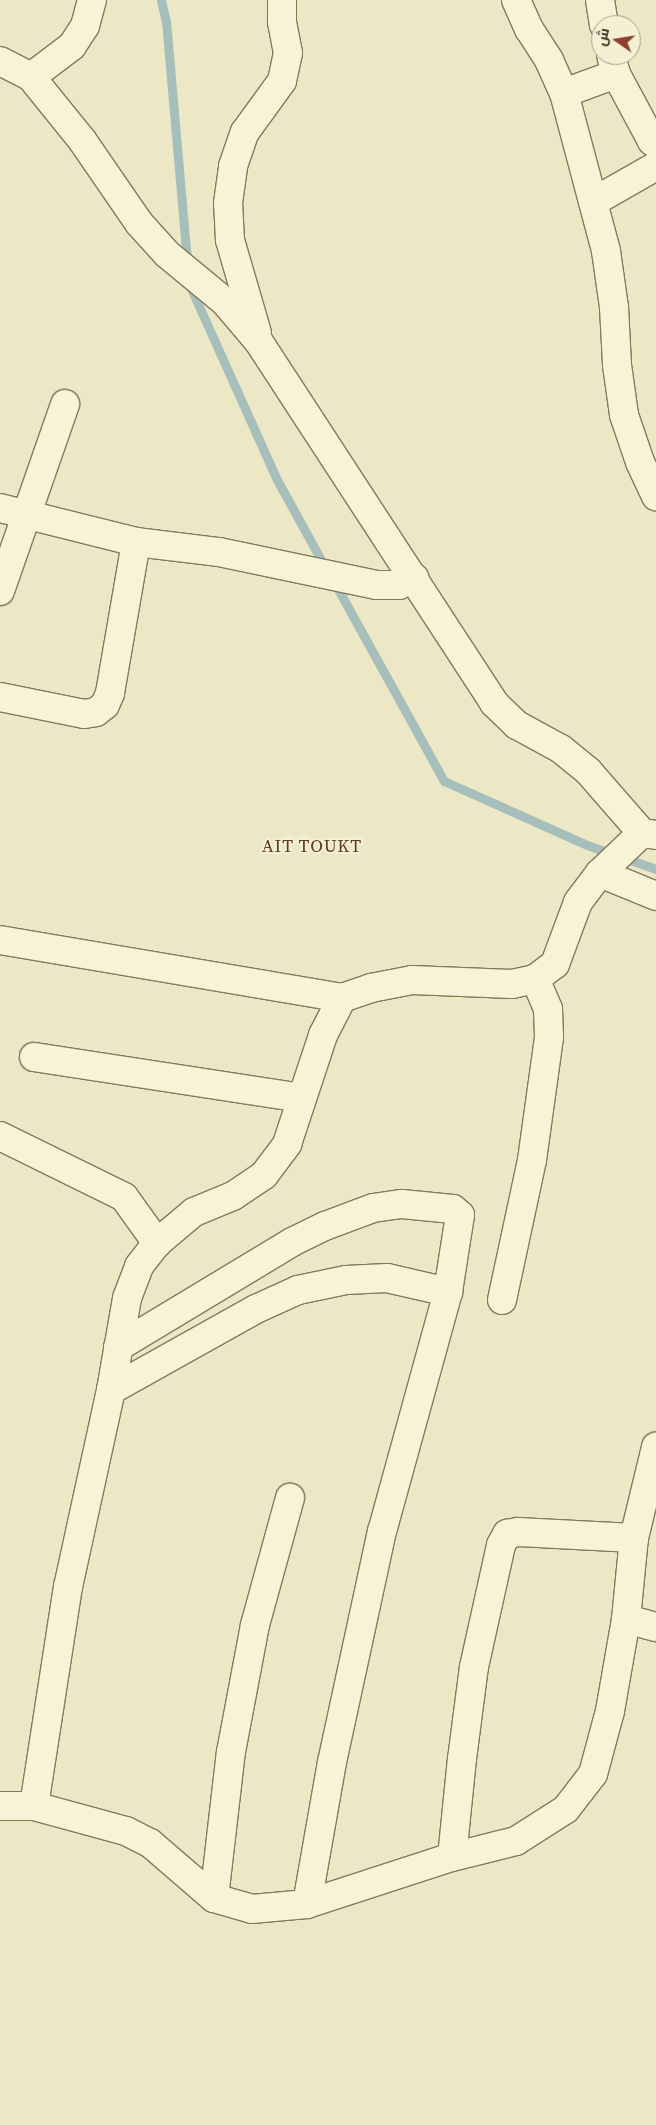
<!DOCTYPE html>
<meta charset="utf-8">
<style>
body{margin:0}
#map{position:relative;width:656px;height:2125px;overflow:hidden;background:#ece7c4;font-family:"Source Serif 4",Cairo,serif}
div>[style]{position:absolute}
.stream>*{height:9px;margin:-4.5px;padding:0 4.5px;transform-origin:4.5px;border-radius:4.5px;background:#a6bfbc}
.roads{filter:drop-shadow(1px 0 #85795c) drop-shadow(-1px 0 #85795c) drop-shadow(0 1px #85795c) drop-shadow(0 -1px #85795c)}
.minor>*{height:28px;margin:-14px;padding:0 14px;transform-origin:14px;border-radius:14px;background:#f7f3d7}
span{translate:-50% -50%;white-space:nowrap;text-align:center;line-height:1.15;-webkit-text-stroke:4px #f3f0d4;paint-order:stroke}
.quarter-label{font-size:18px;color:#603921;letter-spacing:1px}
.north{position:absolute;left:591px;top:15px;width:50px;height:50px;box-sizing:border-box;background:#f3f0d4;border:1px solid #a7a28c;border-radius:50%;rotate:283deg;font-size:14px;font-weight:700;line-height:20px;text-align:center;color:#362e1f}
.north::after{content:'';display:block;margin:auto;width:18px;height:22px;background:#913f2f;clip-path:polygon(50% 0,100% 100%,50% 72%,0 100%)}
</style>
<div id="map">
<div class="stream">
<i style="left:161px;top:0;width:22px;rotate:77deg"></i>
<i style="left:166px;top:21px;width:243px;rotate:85deg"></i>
<i style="left:189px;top:284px;width:213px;rotate:65.8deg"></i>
<i style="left:276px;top:478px;width:104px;rotate:61.2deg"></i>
<i style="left:333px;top:580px;width:230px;rotate:61.1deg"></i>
<i style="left:444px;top:781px;width:157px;rotate:24.1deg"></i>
<i style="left:587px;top:845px;width:73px;rotate:19.2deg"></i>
</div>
<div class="roads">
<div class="minor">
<i style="left:516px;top:0;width:32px;rotate:66deg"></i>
<i style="left:529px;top:29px;width:37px;rotate:57deg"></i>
<i style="left:549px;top:60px;width:36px;rotate:66deg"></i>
<i style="left:564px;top:93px;width:163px;rotate:75.1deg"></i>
<i style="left:606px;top:251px;width:57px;rotate:81.9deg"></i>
<i style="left:614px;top:307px;width:58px;rotate:87deg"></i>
<i style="left:617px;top:365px;width:50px;rotate:82deg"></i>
<i style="left:624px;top:415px;width:50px;rotate:71.2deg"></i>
<i style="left:640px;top:462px;width:38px;rotate:65deg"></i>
<i style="left:600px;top:0;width:25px;rotate:81deg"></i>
<i style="left:611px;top:55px;width:20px;rotate:75deg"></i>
<i style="left:616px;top:74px;width:76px;rotate:61.8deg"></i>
<i style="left:652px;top:141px;width:5px;rotate:37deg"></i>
<i style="left:0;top:61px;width:35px;rotate:27deg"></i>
<i style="left:31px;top:77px;width:81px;rotate:51deg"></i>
<i style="left:82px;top:140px;width:101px;rotate:55.5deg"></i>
<i style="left:139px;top:223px;width:42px;rotate:47.9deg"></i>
<i style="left:167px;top:254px;width:75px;rotate:39.6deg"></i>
<i style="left:225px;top:302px;width:52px;rotate:49.6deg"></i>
<i style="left:259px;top:342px;width:431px;rotate:56.9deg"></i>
<i style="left:494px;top:703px;width:32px;rotate:44deg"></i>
<i style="left:517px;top:725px;width:50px;rotate:28.6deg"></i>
<i style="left:561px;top:749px;width:35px;rotate:39deg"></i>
<i style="left:588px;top:771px;width:82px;rotate:48.9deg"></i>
<i style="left:642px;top:833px;width:14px;rotate:8deg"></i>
<i style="left:31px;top:77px;width:51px;rotate:-37.1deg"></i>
<i style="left:72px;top:46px;width:24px;rotate:-57deg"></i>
<i style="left:85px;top:26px;width:27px;rotate:-75deg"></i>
<i style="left:564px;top:93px;width:55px;rotate:-20.1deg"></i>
<i style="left:593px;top:202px;width:73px;rotate:-29.7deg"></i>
<i style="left:257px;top:333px;width:97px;rotate:-106.2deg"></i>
<i style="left:230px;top:240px;width:37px;rotate:-93deg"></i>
<i style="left:228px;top:203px;width:37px;rotate:-82deg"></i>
<i style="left:233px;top:166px;width:36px;rotate:-71deg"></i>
<i style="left:245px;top:132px;width:63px;rotate:-54deg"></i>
<i style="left:282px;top:81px;width:29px;rotate:-78deg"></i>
<i style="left:288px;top:53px;width:32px;rotate:-101deg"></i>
<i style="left:282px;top:22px;width:22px;rotate:-90deg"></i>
<i style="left:0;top:508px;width:140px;rotate:14deg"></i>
<i style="left:136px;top:542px;width:84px;rotate:6.9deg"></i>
<i style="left:219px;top:552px;width:161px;rotate:11.8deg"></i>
<i style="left:377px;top:585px;width:22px"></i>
<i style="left:399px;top:585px;width:17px;rotate:-25deg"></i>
<i style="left:0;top:591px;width:198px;rotate:-70.8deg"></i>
<i style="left:0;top:697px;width:86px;rotate:11.4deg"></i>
<i style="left:84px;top:714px;width:12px;rotate:-9deg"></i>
<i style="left:96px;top:712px;width:11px;rotate:-38deg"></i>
<i style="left:105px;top:705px;width:13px;rotate:-67deg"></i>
<i style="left:110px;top:693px;width:153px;rotate:-80.2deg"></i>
<i style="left:600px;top:873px;width:61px;rotate:22.3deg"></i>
<i style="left:0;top:940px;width:347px;rotate:9.6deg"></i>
<i style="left:34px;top:1057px;width:271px;rotate:8.7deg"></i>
<i style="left:0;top:1136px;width:138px;rotate:26.2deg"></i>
<i style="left:124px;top:1197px;width:57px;rotate:54.3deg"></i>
<i style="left:502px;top:1300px;width:143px;rotate:-77.9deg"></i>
<i style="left:532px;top:1160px;width:124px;rotate:-82.1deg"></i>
<i style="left:549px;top:1037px;width:28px;rotate:-92deg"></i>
<i style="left:548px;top:1009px;width:33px;rotate:-113deg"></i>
<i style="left:118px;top:1347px;width:203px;rotate:-31.1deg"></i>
<i style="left:292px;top:1242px;width:37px;rotate:-26deg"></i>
<i style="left:325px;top:1226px;width:51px;rotate:-20.6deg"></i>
<i style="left:373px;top:1208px;width:29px;rotate:-8deg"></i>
<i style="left:402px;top:1204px;width:51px;rotate:5.6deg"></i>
<i style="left:453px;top:1209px;width:9px;rotate:41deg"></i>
<i style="left:460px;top:1215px;width:78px;rotate:98.9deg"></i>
<i style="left:448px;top:1292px;width:248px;rotate:105.4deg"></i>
<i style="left:382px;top:1531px;width:236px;rotate:102.2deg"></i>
<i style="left:332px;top:1762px;width:144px;rotate:100deg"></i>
<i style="left:111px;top:1390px;width:166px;rotate:-29.2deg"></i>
<i style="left:256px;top:1309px;width:46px;rotate:-24.3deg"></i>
<i style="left:298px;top:1290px;width:49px;rotate:-11.8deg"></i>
<i style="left:346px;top:1280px;width:41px;rotate:-2.8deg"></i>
<i style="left:387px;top:1278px;width:63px;rotate:12.9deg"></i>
<i style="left:626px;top:1619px;width:31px;rotate:15deg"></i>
<i style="left:0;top:1806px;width:34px"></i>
<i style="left:34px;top:1806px;width:95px;rotate:15.2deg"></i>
<i style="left:126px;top:1831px;width:27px;rotate:27deg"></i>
<i style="left:150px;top:1843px;width:84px;rotate:40.7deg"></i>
<i style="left:214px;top:1898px;width:40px;rotate:16deg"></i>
<i style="left:252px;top:1909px;width:55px;rotate:-5.2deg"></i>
<i style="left:307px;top:1904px;width:152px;rotate:-18deg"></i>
<i style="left:452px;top:1857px;width:66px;rotate:-14deg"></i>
<i style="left:516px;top:1841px;width:59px;rotate:-32.6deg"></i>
<i style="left:566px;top:1809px;width:44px;rotate:-52.4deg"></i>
<i style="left:593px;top:1774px;width:65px;rotate:-74.9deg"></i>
<i style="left:610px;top:1711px;width:93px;rotate:-80.1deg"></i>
<i style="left:626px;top:1619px;width:81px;rotate:-84.4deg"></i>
<i style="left:634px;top:1538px;width:94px;rotate:-76.4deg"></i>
<i style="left:34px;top:1806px;width:222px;rotate:-81.2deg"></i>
<i style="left:68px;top:1587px;width:202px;rotate:-77.7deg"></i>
<i style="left:111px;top:1390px;width:93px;rotate:-80.1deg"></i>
<i style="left:127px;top:1298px;width:34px;rotate:-69deg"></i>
<i style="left:139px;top:1266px;width:29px;rotate:-52deg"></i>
<i style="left:157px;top:1243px;width:48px;rotate:-40deg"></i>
<i style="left:194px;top:1212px;width:42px;rotate:-22.3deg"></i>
<i style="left:233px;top:1196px;width:37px;rotate:-34deg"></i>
<i style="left:264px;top:1175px;width:39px;rotate:-53deg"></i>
<i style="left:287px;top:1144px;width:115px;rotate:-71.7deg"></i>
<i style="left:323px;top:1035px;width:42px;rotate:-62.8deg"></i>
<i style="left:342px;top:998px;width:31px;rotate:-19deg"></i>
<i style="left:371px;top:988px;width:42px;rotate:-11deg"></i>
<i style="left:412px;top:980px;width:100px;rotate:2.3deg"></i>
<i style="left:512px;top:984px;width:24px;rotate:-12deg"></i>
<i style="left:535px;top:979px;width:25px;rotate:-37deg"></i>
<i style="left:555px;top:964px;width:66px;rotate:-69.6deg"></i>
<i style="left:578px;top:902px;width:36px;rotate:-53deg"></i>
<i style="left:600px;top:873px;width:58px;rotate:-43.6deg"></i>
<i style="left:452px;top:1857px;width:99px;rotate:-84.2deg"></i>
<i style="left:462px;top:1759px;width:93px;rotate:-82.6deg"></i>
<i style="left:474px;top:1667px;width:125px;rotate:-77.5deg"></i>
<i style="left:501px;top:1545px;width:13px;rotate:-61deg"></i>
<i style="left:507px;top:1534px;width:11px;rotate:-10deg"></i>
<i style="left:518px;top:1532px;width:116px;rotate:3deg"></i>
<i style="left:214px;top:1898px;width:147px;rotate:-83.4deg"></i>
<i style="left:231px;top:1752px;width:129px;rotate:-79.3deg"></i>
<i style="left:255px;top:1625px;width:132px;rotate:-74.6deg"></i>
</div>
</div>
<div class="quarter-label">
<span style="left:312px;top:846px">AIT TOUKT</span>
</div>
<div class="north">ش</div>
</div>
